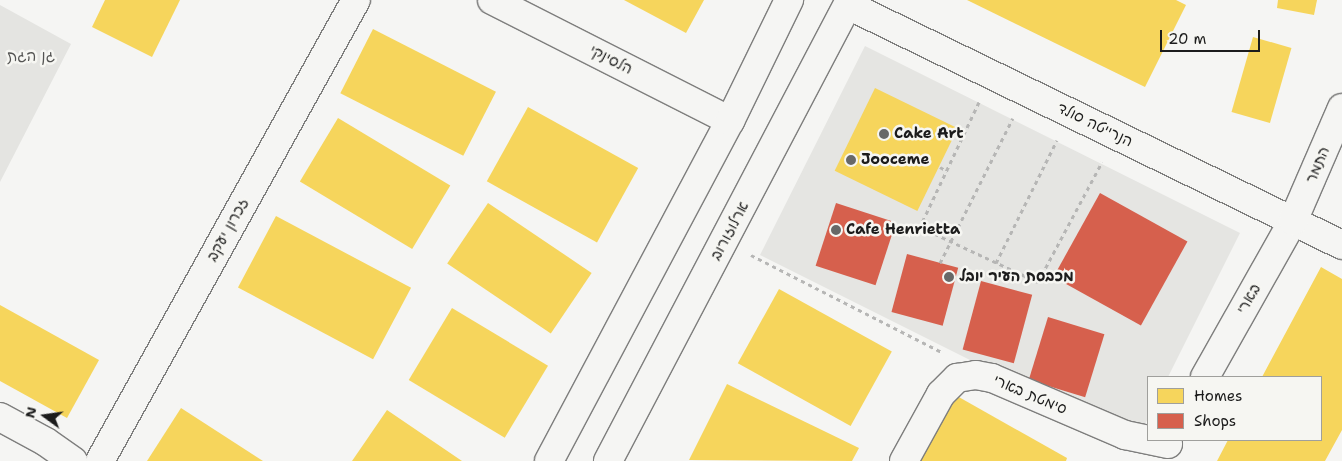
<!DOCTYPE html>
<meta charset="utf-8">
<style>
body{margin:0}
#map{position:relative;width:1342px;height:461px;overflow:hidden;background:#f5f5f3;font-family:"Shantell Sans","Playpen Sans Hebrew",sans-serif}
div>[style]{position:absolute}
.built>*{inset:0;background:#e5e5e2}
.green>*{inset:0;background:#e4e4e1}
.homes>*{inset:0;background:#f6d55c;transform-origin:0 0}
.shops>*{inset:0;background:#d6604d;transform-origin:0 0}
.path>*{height:3px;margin-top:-1.5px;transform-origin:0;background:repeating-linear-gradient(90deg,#b6b6b5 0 4px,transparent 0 8px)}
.roads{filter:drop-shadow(1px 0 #7e7e7d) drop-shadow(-1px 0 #7e7e7d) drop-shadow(0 1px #7e7e7d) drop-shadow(0 -1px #7e7e7d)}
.minor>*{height:28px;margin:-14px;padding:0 14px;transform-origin:14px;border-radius:14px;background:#f5f5f3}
.dots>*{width:14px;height:14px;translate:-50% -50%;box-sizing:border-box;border:2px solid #f6f6f2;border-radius:50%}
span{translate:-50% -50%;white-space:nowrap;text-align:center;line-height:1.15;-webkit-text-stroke:5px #f6f6f2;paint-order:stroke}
.park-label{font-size:15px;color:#545453}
.street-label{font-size:15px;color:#1c1c1c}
.poi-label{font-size:15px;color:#1c1c1c;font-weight:700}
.left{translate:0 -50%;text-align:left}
.legend{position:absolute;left:1147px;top:376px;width:175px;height:65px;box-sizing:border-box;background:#f6f6f2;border:1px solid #9f9f9c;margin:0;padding:6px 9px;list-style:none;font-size:15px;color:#1c1c1c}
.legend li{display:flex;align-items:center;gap:10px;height:25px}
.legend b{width:25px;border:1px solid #9f9f9c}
.north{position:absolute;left:20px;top:391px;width:50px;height:50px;-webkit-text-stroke:4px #f6f6f2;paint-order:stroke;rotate:284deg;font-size:14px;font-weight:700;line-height:20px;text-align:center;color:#1c1c1c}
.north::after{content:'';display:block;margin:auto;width:18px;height:22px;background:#1c1c1c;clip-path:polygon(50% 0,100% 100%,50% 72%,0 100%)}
.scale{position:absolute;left:1160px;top:30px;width:100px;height:22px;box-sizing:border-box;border:2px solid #1c1c1c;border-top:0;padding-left:6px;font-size:15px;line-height:18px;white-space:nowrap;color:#1c1c1c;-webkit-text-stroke:4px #f6f6f2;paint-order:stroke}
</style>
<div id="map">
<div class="built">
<i style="clip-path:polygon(865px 46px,1240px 233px,1168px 377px,1148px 377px,1148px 418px,1136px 443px,760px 255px)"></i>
</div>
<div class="green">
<i style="clip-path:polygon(0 5px,71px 44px,0 182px)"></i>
</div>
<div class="homes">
<i style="clip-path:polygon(105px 0,180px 0,152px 57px,92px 27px)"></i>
<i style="clip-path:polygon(624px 0,704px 0,686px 33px)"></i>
<i style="clip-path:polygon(967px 0,1176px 0,1186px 5px,1145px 87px)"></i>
<i style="clip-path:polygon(1278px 0,1317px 0,1314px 15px,1277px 8px)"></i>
<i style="left:373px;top:29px;width:138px;height:72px;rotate:27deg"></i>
<i style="left:1253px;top:37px;width:40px;height:78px;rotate:16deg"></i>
<i style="left:875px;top:88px;width:92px;height:92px;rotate:26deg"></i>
<i style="left:528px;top:107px;width:126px;height:85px;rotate:29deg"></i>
<i style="left:338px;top:118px;width:131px;height:74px;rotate:31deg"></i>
<i style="left:488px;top:203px;width:125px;height:73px;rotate:34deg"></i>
<i style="left:276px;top:216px;width:153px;height:81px;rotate:28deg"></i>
<i style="clip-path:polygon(1321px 267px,1342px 279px,1342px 430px,1325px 461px,1217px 461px,1228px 440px,1321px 440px,1321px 377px,1262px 377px)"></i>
<i style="left:779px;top:289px;width:129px;height:85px;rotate:29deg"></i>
<i style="clip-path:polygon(0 305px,99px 360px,67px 418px,0 381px)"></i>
<i style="left:452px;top:308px;width:112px;height:84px;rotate:31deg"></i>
<i style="clip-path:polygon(727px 384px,859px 448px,852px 461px,689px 460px)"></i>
<i style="clip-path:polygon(957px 396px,1067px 458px,1066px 461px,920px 461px)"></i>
<i style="clip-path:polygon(181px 408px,263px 461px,147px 461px)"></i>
<i style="clip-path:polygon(387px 410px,462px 461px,352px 461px)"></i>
</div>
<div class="shops">
<i style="left:1100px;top:193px;width:100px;height:96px;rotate:29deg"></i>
<i style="left:836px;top:203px;width:63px;height:66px;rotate:18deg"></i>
<i style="left:907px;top:254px;width:53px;height:60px;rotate:15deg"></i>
<i style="left:981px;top:281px;width:53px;height:71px;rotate:15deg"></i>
<i style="left:1048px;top:317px;width:59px;height:66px;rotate:17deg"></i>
</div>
<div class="path">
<i style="left:979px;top:102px;width:138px;rotate:115.3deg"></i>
<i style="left:920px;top:227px;width:130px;rotate:25deg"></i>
<i style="left:1038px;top:282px;width:136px;rotate:-61.9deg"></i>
<i style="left:940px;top:167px;width:8px;rotate:30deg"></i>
<i style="left:751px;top:255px;width:213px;rotate:27deg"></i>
<i style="left:940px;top:263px;width:162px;rotate:-63.3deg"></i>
<i style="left:996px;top:263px;width:137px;rotate:-63.6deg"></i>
</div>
<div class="roads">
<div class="minor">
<i style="left:492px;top:0;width:267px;rotate:26.9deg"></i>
<i style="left:848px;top:5px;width:549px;rotate:25.91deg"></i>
<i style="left:1205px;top:377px;width:179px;rotate:-60.6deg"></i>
<i style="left:1293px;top:221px;width:123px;rotate:-66.6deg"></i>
<i style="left:0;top:417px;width:52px;rotate:28.5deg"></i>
<i style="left:46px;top:442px;width:33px;rotate:35deg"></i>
<i style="left:100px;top:461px;width:527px;rotate:-60.96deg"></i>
<i style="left:549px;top:461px;width:385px;rotate:-62deg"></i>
<i style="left:730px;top:121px;width:135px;rotate:-64deg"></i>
<i style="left:608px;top:461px;width:521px;rotate:-62.3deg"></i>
<i style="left:904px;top:461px;width:77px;rotate:-61.1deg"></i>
<i style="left:941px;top:394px;width:23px;rotate:-45deg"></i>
<i style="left:957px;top:378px;width:19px;rotate:-9deg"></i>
<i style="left:976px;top:375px;width:16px;rotate:11deg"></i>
<i style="left:992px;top:378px;width:145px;rotate:23.2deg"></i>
<i style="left:1125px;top:435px;width:44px;rotate:11.8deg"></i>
</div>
</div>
<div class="dots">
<i style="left:884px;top:134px;background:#686867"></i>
<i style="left:851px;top:160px;background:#686867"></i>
<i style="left:836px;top:230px;background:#686867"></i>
<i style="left:949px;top:277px;background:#686867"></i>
</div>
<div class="park-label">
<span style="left:31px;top:57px">גן הגת</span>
</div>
<div class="street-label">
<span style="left:611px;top:60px;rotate:27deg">הלסינקי</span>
<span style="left:1095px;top:125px;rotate:26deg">הנרייטה סולד</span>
<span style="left:1318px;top:165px;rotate:-67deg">התמר</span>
<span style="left:228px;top:230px;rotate:-61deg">זכרון יעקב</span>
<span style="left:730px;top:231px;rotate:-62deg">ארלוזורוב</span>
<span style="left:1249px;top:299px;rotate:-60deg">בארי</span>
<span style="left:1030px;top:395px;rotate:23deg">סימטת בארי</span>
</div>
<div class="poi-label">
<span class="left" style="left:894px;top:134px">Cake Art</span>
<span class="left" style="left:861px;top:160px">Jooceme</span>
<span class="left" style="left:846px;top:230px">Cafe Henrietta</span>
<span class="left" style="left:959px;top:277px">מכבסת העיר יובל</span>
</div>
<ul class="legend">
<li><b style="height:14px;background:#f6d55c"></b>Homes</li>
<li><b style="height:14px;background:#d6604d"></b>Shops</li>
</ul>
<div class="north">N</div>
<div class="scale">20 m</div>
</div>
